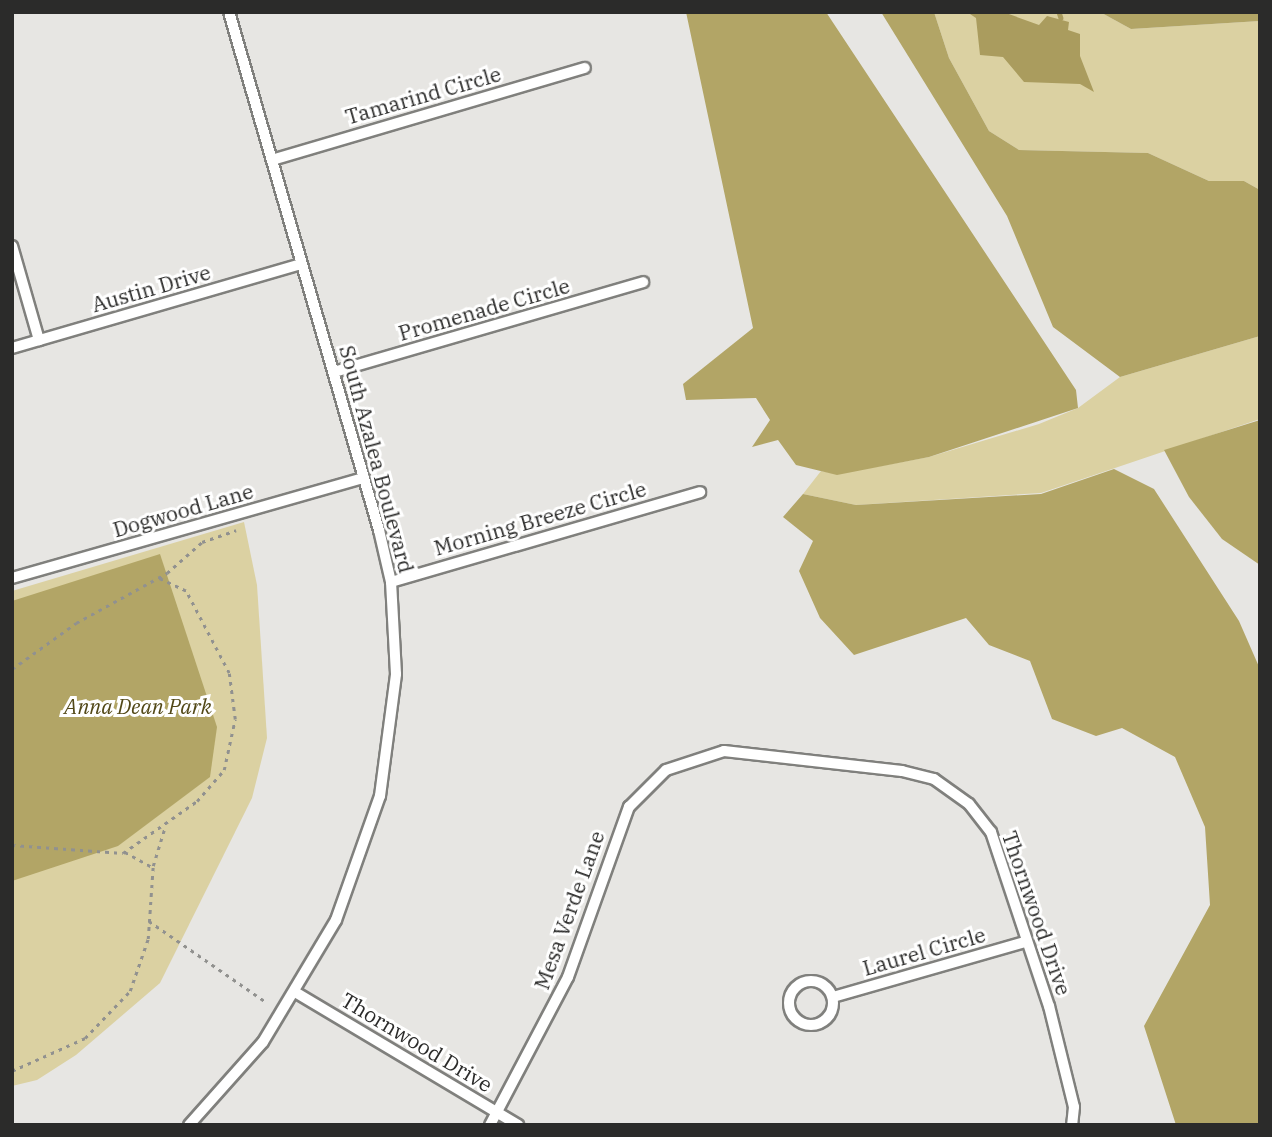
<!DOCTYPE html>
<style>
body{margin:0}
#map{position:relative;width:1272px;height:1137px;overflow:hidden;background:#e7e6e3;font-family:"IBM Plex Serif",serif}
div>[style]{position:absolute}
.green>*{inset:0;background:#dbd1a2}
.forest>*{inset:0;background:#b2a566}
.water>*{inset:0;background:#aa9c5e}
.stream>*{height:4.5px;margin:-2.25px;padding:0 2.25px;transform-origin:2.25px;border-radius:2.25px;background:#aa9c5e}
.path>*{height:2.5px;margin-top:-1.25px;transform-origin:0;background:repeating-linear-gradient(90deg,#91918f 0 3.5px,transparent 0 8.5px)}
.roads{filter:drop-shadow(2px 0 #80807d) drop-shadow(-2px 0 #80807d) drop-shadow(0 2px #80807d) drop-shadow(0 -2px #80807d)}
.minor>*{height:10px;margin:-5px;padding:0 5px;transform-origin:5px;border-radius:5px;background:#fff}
.minor>.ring{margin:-5px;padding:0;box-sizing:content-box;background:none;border:10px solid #fff;border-radius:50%}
span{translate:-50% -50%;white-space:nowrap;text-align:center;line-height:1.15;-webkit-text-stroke:6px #fff;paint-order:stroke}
.street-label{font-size:21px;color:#2b2b2a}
.park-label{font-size:21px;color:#524817;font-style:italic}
.frame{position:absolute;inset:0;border:14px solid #2b2b2a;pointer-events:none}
</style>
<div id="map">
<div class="green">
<i style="clip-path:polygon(934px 12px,1100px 12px,1131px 29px,1260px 21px,1260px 190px,1244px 181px,1209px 181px,1148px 153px,1019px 150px,989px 131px,949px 58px)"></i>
<i style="clip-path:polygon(1260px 336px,1260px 419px,1041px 493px,856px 505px,803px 494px,821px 471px,837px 474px,929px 457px,1039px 424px,1078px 408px,1120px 377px)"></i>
<i style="clip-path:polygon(244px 522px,257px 585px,267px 738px,252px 798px,160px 983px,76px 1055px,37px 1080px,12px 1086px,12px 591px)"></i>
</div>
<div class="forest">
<i style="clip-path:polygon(686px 12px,826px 12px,1076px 390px,1078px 408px,929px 457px,837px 475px,796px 465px,778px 440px,752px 447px,770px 420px,756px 398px,686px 400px,683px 384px,753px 328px)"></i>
<i style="clip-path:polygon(881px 12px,934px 12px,949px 58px,989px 131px,1019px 150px,1148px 153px,1209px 181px,1244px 181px,1260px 190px,1260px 336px,1120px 377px,1053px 327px,1007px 216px)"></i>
<i style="clip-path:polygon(1100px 12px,1260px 12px,1260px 21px,1131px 29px)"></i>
<i style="clip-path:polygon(1260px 420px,1260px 565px,1222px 539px,1189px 497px,1164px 450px)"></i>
<i style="clip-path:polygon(1114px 469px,1154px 489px,1239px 621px,1260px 669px,1260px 1125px,1176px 1125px,1144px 1026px,1210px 905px,1205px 827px,1175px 757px,1122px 728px,1096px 736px,1052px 719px,1030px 661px,989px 645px,966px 618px,854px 655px,820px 618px,799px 571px,813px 541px,783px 517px,803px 494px,856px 505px,1041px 494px)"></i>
<i style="clip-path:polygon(160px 554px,217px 727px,210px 777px,118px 846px,12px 881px,12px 601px)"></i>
</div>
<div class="water">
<i style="clip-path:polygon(967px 12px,1006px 13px,1039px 25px,1047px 16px,1069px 22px,1068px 30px,1080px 34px,1080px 56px,1094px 92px,1080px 84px,1024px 82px,1003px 57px,980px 55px,976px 18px)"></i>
</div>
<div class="stream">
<i style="left:1059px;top:12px;width:6px;rotate:72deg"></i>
</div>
<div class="path">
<i style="left:12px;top:669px;width:79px;rotate:-35.7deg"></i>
<i style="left:76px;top:623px;width:104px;rotate:-28.8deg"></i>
<i style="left:167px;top:573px;width:47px;rotate:-41.5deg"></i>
<i style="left:202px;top:542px;width:36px;rotate:-19deg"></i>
<i style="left:12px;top:845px;width:111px;rotate:4.1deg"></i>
<i style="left:123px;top:853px;width:90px;rotate:-35.1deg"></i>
<i style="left:197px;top:801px;width:41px;rotate:-48.9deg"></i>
<i style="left:224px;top:770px;width:52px;rotate:-77.8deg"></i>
<i style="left:235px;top:719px;width:46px;rotate:-97.4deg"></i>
<i style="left:229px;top:673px;width:93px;rotate:-117.7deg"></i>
<i style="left:186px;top:591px;width:31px;rotate:-155deg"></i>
<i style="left:125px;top:852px;width:31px;rotate:29deg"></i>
<i style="left:149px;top:921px;width:142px;rotate:34.7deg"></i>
<i style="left:12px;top:1071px;width:80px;rotate:-24.3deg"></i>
<i style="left:85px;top:1038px;width:65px;rotate:-46.2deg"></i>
<i style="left:130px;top:991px;width:55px;rotate:-70.9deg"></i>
<i style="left:148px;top:939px;width:73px;rotate:-86.1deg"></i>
<i style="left:153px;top:866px;width:41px;rotate:-72.9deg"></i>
</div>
<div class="roads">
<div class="minor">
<i style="left:272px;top:160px;width:326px;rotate:-16.4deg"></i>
<i style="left:12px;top:246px;width:98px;rotate:74deg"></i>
<i style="left:12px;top:348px;width:301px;rotate:-16.2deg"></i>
<i style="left:334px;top:372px;width:322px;rotate:-16.2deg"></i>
<i style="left:12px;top:578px;width:366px;rotate:-15.9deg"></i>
<i style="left:391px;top:582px;width:322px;rotate:-16.2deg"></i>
<i class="ring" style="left:789px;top:981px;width:34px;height:34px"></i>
<i style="left:295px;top:992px;width:260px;rotate:30.8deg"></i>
<i style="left:833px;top:997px;width:200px;rotate:-16deg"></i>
<i style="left:189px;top:1125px;width:111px;rotate:-48.3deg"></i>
<i style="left:263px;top:1042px;width:142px;rotate:-59.1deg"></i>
<i style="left:336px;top:920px;width:132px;rotate:-70.5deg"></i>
<i style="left:380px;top:796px;width:123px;rotate:-82.5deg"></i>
<i style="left:396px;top:674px;width:92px;rotate:-93.1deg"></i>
<i style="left:391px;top:582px;width:53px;rotate:-103deg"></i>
<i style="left:379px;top:530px;width:539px;rotate:-106.15deg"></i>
<i style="left:490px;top:1125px;width:167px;rotate:-62.2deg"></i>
<i style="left:568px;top:977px;width:181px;rotate:-70.3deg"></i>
<i style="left:629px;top:807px;width:52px;rotate:-45deg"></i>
<i style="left:666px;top:770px;width:61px;rotate:-18.1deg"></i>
<i style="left:724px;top:751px;width:179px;rotate:6.4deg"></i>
<i style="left:902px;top:771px;width:33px;rotate:14deg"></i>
<i style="left:934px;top:779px;width:43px;rotate:35.5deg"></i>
<i style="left:969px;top:804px;width:36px;rotate:52deg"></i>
<i style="left:991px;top:832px;width:183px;rotate:71.6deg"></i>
<i style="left:1049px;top:1006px;width:104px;rotate:76.1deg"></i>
<i style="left:1074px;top:1107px;width:18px;rotate:96deg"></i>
</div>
</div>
<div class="street-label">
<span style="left:423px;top:95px;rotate:-16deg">Tamarind Circle</span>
<span style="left:151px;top:288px;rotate:-16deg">Austin Drive</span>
<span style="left:484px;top:309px;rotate:-16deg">Promenade Circle</span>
<span style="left:377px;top:459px;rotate:75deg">South Azalea Boulevard</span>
<span style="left:183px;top:510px;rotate:-16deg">Dogwood Lane</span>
<span style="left:540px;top:518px;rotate:-16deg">Morning Breeze Circle</span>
<span style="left:569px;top:910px;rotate:-70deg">Mesa Verde Lane</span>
<span style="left:1037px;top:913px;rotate:71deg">Thornwood Drive</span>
<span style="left:924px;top:951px;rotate:-16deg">Laurel Circle</span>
<span style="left:417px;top:1042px;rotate:31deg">Thornwood Drive</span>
</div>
<div class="park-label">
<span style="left:138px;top:706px">Anna Dean Park</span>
</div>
<div class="frame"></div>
</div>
